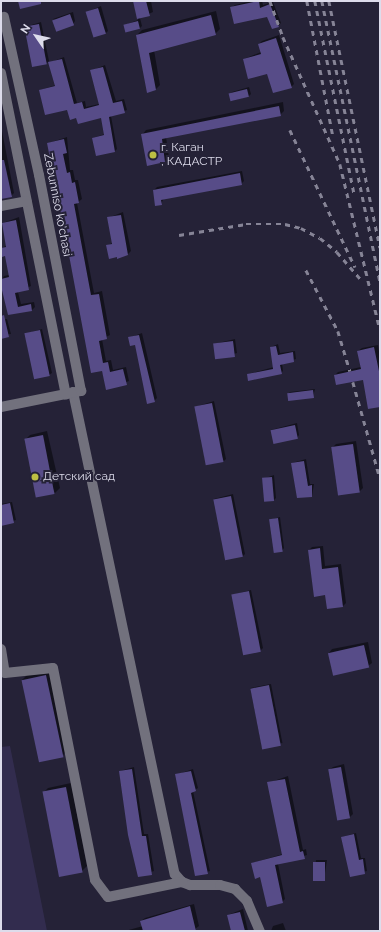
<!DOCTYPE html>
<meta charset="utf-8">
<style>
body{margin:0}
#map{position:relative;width:381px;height:932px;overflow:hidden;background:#252237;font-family:Raleway,sans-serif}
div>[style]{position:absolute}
.green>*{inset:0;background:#322c4e}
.shadow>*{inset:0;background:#0007;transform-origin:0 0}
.building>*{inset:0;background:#574c88;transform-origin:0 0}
.minor>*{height:10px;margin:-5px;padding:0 5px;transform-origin:5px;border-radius:5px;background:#72717d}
.rail>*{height:2.5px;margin-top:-1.25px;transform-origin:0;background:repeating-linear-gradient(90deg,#868496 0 5px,transparent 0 10px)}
.dots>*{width:11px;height:11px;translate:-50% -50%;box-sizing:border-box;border:2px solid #252237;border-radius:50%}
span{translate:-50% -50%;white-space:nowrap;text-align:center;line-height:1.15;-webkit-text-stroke:4px #252237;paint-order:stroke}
.poi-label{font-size:12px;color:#dddceb}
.left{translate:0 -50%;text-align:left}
.street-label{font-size:12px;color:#dddceb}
.frame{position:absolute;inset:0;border:2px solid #dddceb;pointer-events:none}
.north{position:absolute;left:16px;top:16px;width:40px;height:40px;-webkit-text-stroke:3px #252237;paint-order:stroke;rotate:304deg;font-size:11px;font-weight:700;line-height:16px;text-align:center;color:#dddceb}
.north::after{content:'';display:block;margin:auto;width:14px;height:18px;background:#dddceb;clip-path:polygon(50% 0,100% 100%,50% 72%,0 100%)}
</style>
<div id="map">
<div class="green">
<i style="clip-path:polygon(10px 746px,47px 931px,1px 931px,1px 747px)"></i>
</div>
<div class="shadow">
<i style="clip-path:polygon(134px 1px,151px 1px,153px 12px,140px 18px,142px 26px,140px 28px,125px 25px,138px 20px)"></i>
<i style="clip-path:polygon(251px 1px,262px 1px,263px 5px,273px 2px,281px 23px,278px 26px,267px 16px,231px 8px,235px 5px)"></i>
<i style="clip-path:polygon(101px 6px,108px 31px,106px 33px,87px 12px)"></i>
<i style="clip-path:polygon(216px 11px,220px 29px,215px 34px,154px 50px,160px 85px,155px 90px,137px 35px,142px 30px)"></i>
<i style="clip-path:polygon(73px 12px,75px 21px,73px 24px,53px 19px)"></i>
<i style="clip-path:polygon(41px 22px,49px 61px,47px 63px,25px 27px)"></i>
<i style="clip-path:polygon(279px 35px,294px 84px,291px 87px,244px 59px,261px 52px,259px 44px,262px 41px)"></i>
<i style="clip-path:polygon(64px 57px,77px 103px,85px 101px,86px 107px,99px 104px,91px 71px,105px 65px,116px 101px,124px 99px,127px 110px,111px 116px,117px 149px,115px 151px,93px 138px,105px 134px,102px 117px,77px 117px,40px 90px,56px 85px,49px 63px)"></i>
<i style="clip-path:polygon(249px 87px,251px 94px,249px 96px,232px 101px,230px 94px,232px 92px)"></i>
<i style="clip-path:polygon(283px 102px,284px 111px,280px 115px,166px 137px,169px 157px,165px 161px,142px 135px,146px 130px)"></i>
<i style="clip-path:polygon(1px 126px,14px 193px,11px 196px,1px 197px)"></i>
<i style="clip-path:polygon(67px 137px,70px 170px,73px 170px,75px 180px,78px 180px,82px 199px,77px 203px,94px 293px,102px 291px,110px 335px,102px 339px,106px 361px,111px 360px,113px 370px,126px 367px,129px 381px,107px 389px,66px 238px,58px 217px,61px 214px,49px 143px)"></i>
<i style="clip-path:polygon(242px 171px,244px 181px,241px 184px,164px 198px,161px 204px,154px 190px,157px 187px)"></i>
<i style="clip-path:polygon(123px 212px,131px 251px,128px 254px,108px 246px,113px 242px,108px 218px)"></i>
<i style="clip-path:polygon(19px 217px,31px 286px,18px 292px,21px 304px,34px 302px,35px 307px,32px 310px,9px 314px,1px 281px,4px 276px,9px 275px,6px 255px,1px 249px,7px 245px,3px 223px)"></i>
<i style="clip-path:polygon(7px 319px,11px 334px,1px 335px,1px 320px)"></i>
<i style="clip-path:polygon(42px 329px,52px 373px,49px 375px,25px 334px)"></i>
<i style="clip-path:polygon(142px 333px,157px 398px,154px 401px,136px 344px,129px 338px)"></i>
<i style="clip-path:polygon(235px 339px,237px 353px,216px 359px,214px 344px)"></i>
<i style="clip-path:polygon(278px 344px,280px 353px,295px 351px,296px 359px,282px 363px,283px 371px,281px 373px,248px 374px,274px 367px,271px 347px)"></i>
<i style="clip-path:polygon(378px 345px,380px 358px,380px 406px,363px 378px,335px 375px,338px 372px,361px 367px,358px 351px,362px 348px)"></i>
<i style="clip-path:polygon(315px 389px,313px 397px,288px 394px,290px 392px)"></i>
<i style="clip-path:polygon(214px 401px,226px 459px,224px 461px,195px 407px)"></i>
<i style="clip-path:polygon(297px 423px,299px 435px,297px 438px,271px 430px)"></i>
<i style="clip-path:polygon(47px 431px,60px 488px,55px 493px,25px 440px,30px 435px)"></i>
<i style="clip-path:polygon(356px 441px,363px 488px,359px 492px,332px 448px,336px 444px)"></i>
<i style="clip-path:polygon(306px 459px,310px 484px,314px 484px,312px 496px,292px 463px)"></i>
<i style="clip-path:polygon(274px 475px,276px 498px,274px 500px,263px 479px)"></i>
<i style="clip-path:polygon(233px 494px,245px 554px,243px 556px,214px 499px)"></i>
<i style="clip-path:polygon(12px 502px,16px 520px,1px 525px,1px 504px)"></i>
<i style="clip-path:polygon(280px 517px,284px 548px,282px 551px,270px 520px)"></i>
<i style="clip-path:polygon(323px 546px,325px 566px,341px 564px,346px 603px,343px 606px,325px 594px,309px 550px,312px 547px)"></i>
<i style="clip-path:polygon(251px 590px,263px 648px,260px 651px,232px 595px)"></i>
<i style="clip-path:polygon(368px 642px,372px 663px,368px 666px,329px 653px,332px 649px)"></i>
<i style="clip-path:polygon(51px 671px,67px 751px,62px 756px,22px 680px,27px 675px)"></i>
<i style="left:271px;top:684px;width:60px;height:21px;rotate:79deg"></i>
<i style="clip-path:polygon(344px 764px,353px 814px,350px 817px,329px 770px,333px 767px)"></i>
<i style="clip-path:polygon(134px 767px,144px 834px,148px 834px,154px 871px,139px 876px,120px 771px)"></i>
<i style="clip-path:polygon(193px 769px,198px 788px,193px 791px,210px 871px,196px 875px,176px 775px)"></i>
<i style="clip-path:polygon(288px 776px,303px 850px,306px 849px,307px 855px,278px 864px,285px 899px,282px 902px,252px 863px,283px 854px,268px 783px)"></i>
<i style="clip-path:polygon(71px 783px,87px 866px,82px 871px,44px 792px,48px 788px)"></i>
<i style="clip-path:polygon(356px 833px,361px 858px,365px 858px,367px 871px,351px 875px,342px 837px)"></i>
<i style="clip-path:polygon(316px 860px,327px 860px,324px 880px,314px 880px)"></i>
<i style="clip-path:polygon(194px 904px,199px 926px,195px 929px,125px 931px,143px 926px,141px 921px,145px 918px)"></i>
<i style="clip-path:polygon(243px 909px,248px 931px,232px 931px,228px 915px)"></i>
<i style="clip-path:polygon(283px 923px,286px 931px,271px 931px,273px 926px)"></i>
</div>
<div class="building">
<i style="clip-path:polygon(18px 1px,41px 1px,41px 4px,20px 9px)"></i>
<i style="clip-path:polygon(133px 1px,146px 1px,150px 16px,137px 19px)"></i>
<i style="clip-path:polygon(259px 1px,260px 8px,270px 4px,279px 27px,272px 29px,267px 17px,234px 24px,230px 7px)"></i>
<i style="left:98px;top:8px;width:27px;height:13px;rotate:73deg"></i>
<i style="left:70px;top:14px;width:12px;height:19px;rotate:70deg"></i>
<i style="clip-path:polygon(211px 15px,216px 35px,149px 53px,156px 90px,147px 93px,136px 35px)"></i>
<i style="left:138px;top:21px;width:8px;height:15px;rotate:76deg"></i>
<i style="left:39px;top:24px;width:41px;height:15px;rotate:79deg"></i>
<i style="clip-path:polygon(276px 38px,292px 88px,273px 93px,267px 74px,248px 79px,243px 59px,261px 54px,258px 44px)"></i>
<i style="clip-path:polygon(62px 59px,74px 104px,82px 102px,84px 109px,99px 105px,90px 70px,103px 67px,113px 103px,122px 101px,125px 113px,109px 117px,115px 152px,96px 156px,92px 138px,104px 135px,101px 118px,78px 124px,76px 118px,70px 120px,67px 110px,45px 115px,39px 90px,55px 86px,48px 62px)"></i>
<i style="left:247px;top:89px;width:8px;height:19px;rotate:76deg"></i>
<i style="clip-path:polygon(279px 106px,281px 116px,162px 139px,165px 162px,147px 166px,141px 134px)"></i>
<i style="clip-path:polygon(64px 139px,67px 153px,63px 154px,67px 173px,70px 172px,72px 183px,75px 182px,79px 203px,74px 204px,91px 295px,99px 294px,107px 339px,99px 341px,103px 363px,108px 362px,110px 372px,123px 369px,127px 385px,106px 390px,102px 371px,91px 373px,66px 239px,61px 240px,57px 216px,61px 215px,47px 143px)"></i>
<i style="clip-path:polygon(1px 160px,4px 160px,12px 197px,1px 199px)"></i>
<i style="clip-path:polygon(240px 173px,242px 185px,161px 200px,162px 205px,155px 206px,153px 190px)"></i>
<i style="clip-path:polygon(121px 215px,128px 255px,117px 259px,117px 257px,109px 259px,106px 245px,112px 244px,107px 217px)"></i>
<i style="clip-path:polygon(16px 220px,29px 290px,15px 293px,18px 307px,31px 304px,32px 311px,8px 315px,1px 286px,1px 279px,9px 277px,5px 256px,2px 257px,1px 253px,1px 248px,6px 247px,2px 223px)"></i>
<i style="clip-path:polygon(4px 315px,9px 337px,1px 339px,1px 316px)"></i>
<i style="left:40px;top:330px;width:47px;height:16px;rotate:78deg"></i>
<i style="clip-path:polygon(139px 335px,155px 402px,147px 404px,135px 345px,130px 346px,128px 337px)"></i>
<i style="left:233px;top:341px;width:16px;height:20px;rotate:83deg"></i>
<i style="clip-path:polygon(276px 346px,278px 355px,293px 352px,294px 362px,280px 365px,282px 374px,248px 381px,247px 374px,273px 369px,270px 347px)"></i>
<i style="clip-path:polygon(374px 347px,380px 376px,380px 407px,368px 409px,363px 380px,336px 385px,334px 375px,361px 369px,357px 351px)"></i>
<i style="left:313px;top:390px;width:8px;height:26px;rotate:83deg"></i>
<i style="left:212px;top:403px;width:60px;height:18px;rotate:79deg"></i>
<i style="left:295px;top:425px;width:14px;height:25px;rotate:78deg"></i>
<i style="left:43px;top:435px;width:60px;height:19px;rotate:79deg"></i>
<i style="left:353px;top:444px;width:49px;height:22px;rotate:82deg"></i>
<i style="clip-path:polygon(304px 461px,308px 486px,312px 485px,312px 497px,297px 498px,291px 463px)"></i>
<i style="left:272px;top:477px;width:24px;height:10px;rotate:85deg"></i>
<i style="left:231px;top:496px;width:62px;height:18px;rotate:79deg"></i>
<i style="clip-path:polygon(10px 503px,14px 523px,1px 526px,1px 505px)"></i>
<i style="left:278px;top:518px;width:34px;height:9px;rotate:82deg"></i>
<i style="clip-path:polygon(320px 548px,322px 569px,338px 567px,343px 607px,327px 609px,325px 595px,314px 597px,308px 550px)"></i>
<i style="left:249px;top:591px;width:62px;height:18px;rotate:79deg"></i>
<i style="left:364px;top:645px;width:23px;height:37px;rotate:77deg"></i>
<i style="left:46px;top:675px;width:84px;height:25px;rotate:78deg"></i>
<i style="left:269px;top:685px;width:62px;height:19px;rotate:79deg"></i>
<i style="left:341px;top:767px;width:52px;height:13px;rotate:80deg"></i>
<i style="clip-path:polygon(132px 769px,142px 836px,146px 836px,152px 875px,138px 877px,128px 835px,119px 771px)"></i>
<i style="clip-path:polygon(191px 771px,196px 791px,191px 793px,208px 874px,195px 876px,175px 774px)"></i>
<i style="clip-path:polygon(285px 779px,300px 852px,303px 851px,305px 859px,275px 865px,283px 903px,267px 907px,260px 877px,255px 879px,251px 863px,282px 855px,267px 782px)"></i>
<i style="left:66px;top:787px;width:87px;height:24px;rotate:79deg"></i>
<i style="clip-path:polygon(354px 834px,359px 860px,363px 859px,365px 874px,350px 877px,341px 837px)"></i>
<i style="left:313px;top:862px;width:12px;height:19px"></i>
<i style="clip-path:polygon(190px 906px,196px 931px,143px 931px,140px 921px)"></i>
<i style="clip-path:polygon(240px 912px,245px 931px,231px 931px,227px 915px)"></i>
</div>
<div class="minor">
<i style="left:1px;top:73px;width:328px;rotate:78.6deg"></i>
<i style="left:1px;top:206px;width:26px;rotate:-11deg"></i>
<i style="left:73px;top:392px;width:493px;rotate:78.1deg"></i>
<i style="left:175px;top:874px;width:11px;rotate:49deg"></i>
<i style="left:182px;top:882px;width:9px;rotate:21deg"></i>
<i style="left:190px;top:885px;width:30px"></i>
<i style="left:220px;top:885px;width:16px;rotate:15deg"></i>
<i style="left:235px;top:889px;width:17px;rotate:45deg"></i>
<i style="left:247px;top:901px;width:33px;rotate:67deg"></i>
<i style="left:1px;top:407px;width:82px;rotate:-11.3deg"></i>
<i style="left:81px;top:391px;width:220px;rotate:-101deg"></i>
<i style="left:39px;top:175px;width:162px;rotate:-102.5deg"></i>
<i style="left:1px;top:649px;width:24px;rotate:81deg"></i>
<i style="left:5px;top:673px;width:48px;rotate:-5.9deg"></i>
<i style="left:53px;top:668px;width:216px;rotate:78.8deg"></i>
<i style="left:95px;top:880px;width:21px;rotate:53deg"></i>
<i style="left:108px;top:897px;width:76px;rotate:-11.5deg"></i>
</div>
<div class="rail">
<i style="left:270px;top:1px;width:38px;rotate:70deg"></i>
<i style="left:283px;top:37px;width:139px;rotate:65.8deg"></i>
<i style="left:340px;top:164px;width:170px;rotate:76.4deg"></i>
<i style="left:307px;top:1px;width:137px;rotate:79.1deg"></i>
<i style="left:315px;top:1px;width:196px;rotate:78.5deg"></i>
<i style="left:322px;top:1px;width:286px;rotate:78.3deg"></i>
<i style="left:329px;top:1px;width:252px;rotate:78.3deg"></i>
<i style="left:290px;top:130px;width:152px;rotate:64.6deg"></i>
<i style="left:179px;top:235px;width:68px;rotate:-9.3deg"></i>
<i style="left:246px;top:224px;width:39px"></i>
<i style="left:285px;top:224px;width:16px;rotate:14deg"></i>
<i style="left:301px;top:228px;width:21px;rotate:28deg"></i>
<i style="left:320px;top:238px;width:22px;rotate:39deg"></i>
<i style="left:337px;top:252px;width:37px;rotate:49deg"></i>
<i style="left:306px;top:270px;width:69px;rotate:62.3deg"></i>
<i style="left:338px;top:331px;width:42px;rotate:73.3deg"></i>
<i style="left:353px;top:382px;width:100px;rotate:74.3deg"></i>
</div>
<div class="dots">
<i style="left:153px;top:155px;background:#bdbf43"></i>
<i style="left:35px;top:477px;background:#bdbf43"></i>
</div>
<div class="poi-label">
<span class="left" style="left:161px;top:155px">г. Каган<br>, КАДАСТР</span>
<span class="left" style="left:43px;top:477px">Детский сад</span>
</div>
<div class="street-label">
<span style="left:57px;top:205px;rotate:79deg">Zebunniso ko'chasi</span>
</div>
<div class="frame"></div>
<div class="north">N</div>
</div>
